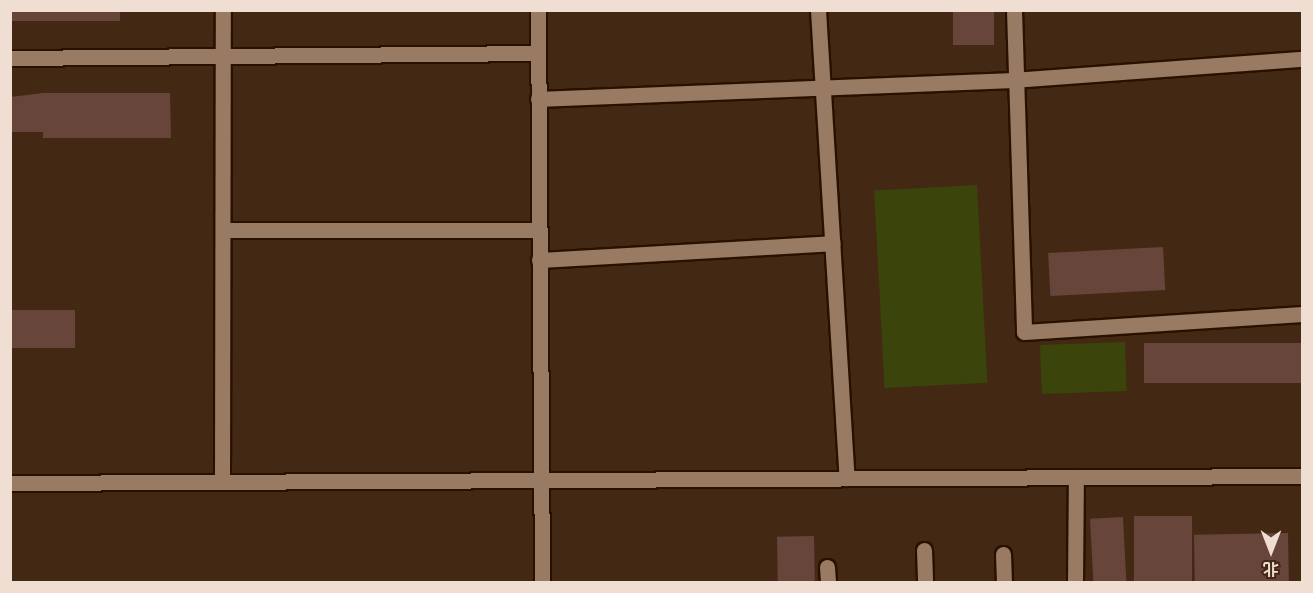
<!DOCTYPE html>
<meta charset="utf-8">
<style>
body{margin:0}
#map{position:relative;width:1313px;height:593px;overflow:hidden;background:#432914;font-family:Inter,"Noto Sans SC",sans-serif}
div>[style]{position:absolute}
.green>*{inset:0;background:#3b440b;transform-origin:0 0}
.building>*{inset:0;background:#67453a;transform-origin:0 0}
.roads{filter:drop-shadow(2px 0 #291100) drop-shadow(-2px 0 #291100) drop-shadow(0 2px #291100) drop-shadow(0 -2px #291100)}
.minor>*{height:15px;margin:-7.5px;padding:0 7.5px;transform-origin:7.5px;border-radius:7.5px;background:#997a63}
span{translate:-50% -50%;white-space:nowrap;text-align:center;line-height:1.15;-webkit-text-stroke:4.5px #432914;paint-order:stroke}
.frame{position:absolute;inset:0;border:12px solid #f0ded2;pointer-events:none}
.north{position:absolute;left:1241px;top:521px;width:60px;height:60px;-webkit-text-stroke:4px #432914;paint-order:stroke;rotate:180deg;font-size:16px;font-weight:700;line-height:24px;text-align:center;color:#f0ded2}
.north::after{content:'';display:block;margin:auto;width:21px;height:27px;background:#f0ded2;clip-path:polygon(50% 0,100% 100%,50% 72%,0 100%)}
</style>
<div id="map">
<div class="green">
<i style="left:977px;top:185px;width:198px;height:103px;rotate:87deg"></i>
<i style="left:1125px;top:342px;width:49px;height:85px;rotate:88deg"></i>
</div>
<div class="building">
<i style="left:10px;top:10px;width:110px;height:11px"></i>
<i style="left:953px;top:10px;width:41px;height:35px"></i>
<i style="clip-path:polygon(43px 93px,170px 93px,171px 138px,43px 138px,43px 132px,10px 132px,10px 97px)"></i>
<i style="left:1163px;top:247px;width:43px;height:115px;rotate:87deg"></i>
<i style="left:10px;top:310px;width:65px;height:38px"></i>
<i style="left:1302px;top:343px;width:40px;height:158px;rotate:90deg"></i>
<i style="left:1134px;top:516px;width:58px;height:66px"></i>
<i style="left:1123px;top:517px;width:65px;height:33px;rotate:87deg"></i>
<i style="left:1288px;top:533px;width:49px;height:94px;rotate:89deg"></i>
<i style="left:814px;top:536px;width:46px;height:37px;rotate:89deg"></i>
</div>
<div class="roads">
<div class="minor">
<i style="left:538px;top:10px;width:572px;rotate:89.6deg"></i>
<i style="left:818px;top:10px;width:469px;rotate:86.5deg"></i>
<i style="left:1014px;top:10px;width:322px;rotate:88.2deg"></i>
<i style="left:1024px;top:332px;width:279px;rotate:-3.7deg"></i>
<i style="left:10px;top:58px;width:528px;rotate:-0.54deg"></i>
<i style="left:538px;top:99px;width:475px;rotate:-2.3deg"></i>
<i style="left:1013px;top:80px;width:290px;rotate:-4.2deg"></i>
<i style="left:223px;top:230px;width:316px"></i>
<i style="left:539px;top:260px;width:294px;rotate:-3.3deg"></i>
<i style="left:222px;top:482px;width:472px;rotate:-89.9deg"></i>
<i style="left:10px;top:483px;width:1292px;rotate:-0.31deg"></i>
<i style="left:924px;top:550px;width:32px;rotate:88deg"></i>
<i style="left:1003px;top:554px;width:28px;rotate:88deg"></i>
<i style="left:827px;top:567px;width:15px;rotate:86deg"></i>
<i style="left:1075px;top:582px;width:105px;rotate:-89.5deg"></i>
</div>
</div>
<div class="frame"></div>
<div class="north">北</div>
</div>
